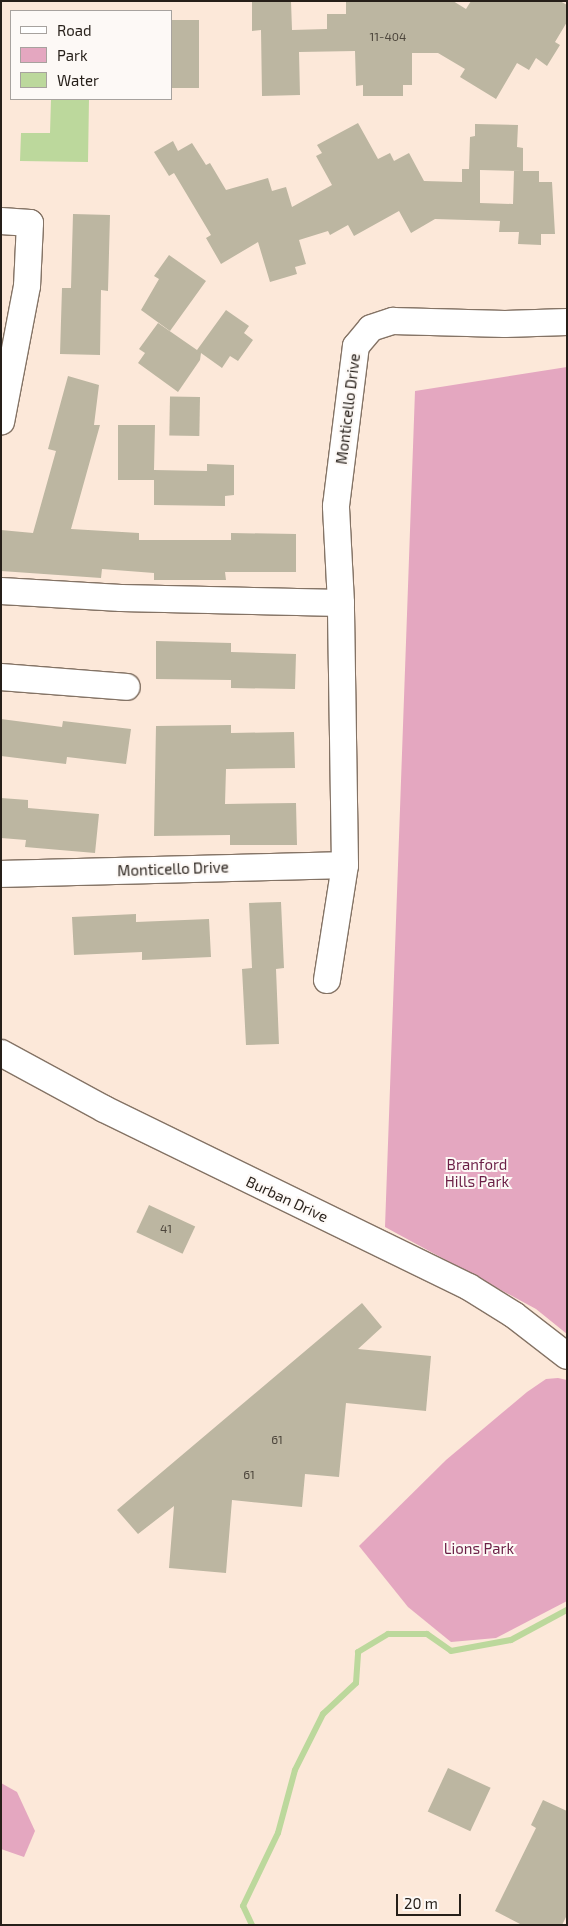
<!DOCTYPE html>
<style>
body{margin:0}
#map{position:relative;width:568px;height:1926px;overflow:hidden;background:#fce8d9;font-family:"Exo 2",sans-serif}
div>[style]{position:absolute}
.green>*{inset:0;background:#e4a7c0}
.water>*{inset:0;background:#bcd89c}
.stream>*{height:6px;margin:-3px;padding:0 3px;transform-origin:3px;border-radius:3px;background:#bcd89c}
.building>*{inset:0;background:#bcb6a1;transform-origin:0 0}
.roads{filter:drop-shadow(1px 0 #847365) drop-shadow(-1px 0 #847365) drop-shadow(0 1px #847365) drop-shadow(0 -1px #847365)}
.minor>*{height:26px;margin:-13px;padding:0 13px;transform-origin:13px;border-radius:13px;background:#fff}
span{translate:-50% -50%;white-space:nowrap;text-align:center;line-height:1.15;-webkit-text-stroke:4px #fdf9f6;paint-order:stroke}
.number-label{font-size:12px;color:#4c453b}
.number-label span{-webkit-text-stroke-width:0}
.street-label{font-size:15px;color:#261f19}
.park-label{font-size:15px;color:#6b1f46}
.frame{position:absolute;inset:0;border:2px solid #261f19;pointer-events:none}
.legend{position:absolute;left:10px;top:10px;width:162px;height:90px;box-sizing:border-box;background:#fdf9f6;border:1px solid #a7a29e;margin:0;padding:6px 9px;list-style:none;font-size:15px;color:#261f19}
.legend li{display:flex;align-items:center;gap:10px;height:25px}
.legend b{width:25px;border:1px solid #a7a29e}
.scale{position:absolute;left:396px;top:1894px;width:65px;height:22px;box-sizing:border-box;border:2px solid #261f19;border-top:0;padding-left:6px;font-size:15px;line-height:18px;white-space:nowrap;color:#261f19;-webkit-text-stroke:4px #fdf9f6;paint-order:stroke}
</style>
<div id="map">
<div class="green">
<i style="clip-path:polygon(567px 367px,567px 1334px,536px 1309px,385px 1227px,415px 391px)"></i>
<i style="clip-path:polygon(558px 1378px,567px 1380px,567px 1601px,496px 1638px,451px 1642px,408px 1607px,359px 1546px,446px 1460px,527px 1392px,546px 1379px)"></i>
<i style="clip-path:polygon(1px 1783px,17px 1792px,35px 1831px,24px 1857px,1px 1849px)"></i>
</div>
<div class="water">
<i style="clip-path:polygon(51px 99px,89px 99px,88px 162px,20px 161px,21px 133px,50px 133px)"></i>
</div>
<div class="stream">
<i style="left:252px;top:1925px;width:21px;rotate:-115deg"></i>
<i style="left:243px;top:1906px;width:81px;rotate:-64.4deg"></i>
<i style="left:278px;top:1833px;width:65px;rotate:-74.9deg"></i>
<i style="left:295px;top:1770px;width:63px;rotate:-63.4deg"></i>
<i style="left:323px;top:1714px;width:45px;rotate:-43.2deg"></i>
<i style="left:356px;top:1683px;width:31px;rotate:-86deg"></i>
<i style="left:358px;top:1652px;width:35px;rotate:-31deg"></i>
<i style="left:388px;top:1634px;width:39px"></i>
<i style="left:427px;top:1634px;width:29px;rotate:35deg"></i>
<i style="left:451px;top:1651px;width:61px;rotate:-10.4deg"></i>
<i style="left:511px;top:1640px;width:64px;rotate:-28.2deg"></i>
</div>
<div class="building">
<i style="clip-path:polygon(252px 1px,291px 1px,292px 30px,327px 29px,327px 14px,346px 14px,346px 2px,453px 1px,466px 9px,471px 1px,560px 1px,567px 5px,567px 22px,555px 42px,560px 45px,547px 66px,536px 58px,529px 70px,517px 63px,496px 99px,460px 77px,465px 69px,438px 53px,412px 53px,412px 85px,403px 85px,403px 96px,363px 96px,363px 85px,356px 86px,355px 51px,299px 52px,300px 95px,262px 96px,261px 30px,252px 31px)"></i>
<i style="left:171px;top:20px;width:28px;height:68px"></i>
<i style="clip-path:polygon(358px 123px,378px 159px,390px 153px,394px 161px,409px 153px,424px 181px,462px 182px,462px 169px,469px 169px,470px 137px,475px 136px,475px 124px,518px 125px,517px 147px,523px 148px,523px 171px,480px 170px,480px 203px,513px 204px,514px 171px,539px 171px,539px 182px,552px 182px,555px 234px,541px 234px,541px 245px,518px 244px,519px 232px,499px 232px,500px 221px,435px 219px,411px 233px,399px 211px,354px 236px,348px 225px,330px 235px,328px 231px,299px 240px,306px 264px,295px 267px,297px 274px,270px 282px,258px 242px,221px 264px,206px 238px,211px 235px,174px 173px,169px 176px,154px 152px,173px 141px,178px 151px,192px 143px,206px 165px,210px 163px,226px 190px,268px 178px,272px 191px,286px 187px,292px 207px,332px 185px,316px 156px,322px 153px,317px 145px)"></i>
<i style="clip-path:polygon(73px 214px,110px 215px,108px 291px,101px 290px,100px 355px,60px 354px,62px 288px,71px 288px)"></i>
<i style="clip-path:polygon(169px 255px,206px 281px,170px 331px,141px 310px,159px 279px,154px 276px)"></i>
<i style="clip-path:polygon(226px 310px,249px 326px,244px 333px,253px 340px,238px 361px,230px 356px,222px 368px,201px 353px,200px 360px,178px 392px,138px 363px,145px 353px,139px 349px,158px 323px,197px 350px)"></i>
<i style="clip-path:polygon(68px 376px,99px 385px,94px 425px,100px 425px,71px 529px,139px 533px,139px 540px,231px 540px,231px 533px,296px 534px,296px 572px,225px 572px,226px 580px,154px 580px,154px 573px,102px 569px,101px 578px,1px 571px,1px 530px,33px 533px,56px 451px,48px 449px)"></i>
<i style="left:200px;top:397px;width:39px;height:30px;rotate:91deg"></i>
<i style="clip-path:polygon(118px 425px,155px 425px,154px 470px,207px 471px,207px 464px,234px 465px,234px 495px,225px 496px,225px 506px,154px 505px,154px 480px,118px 480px)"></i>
<i style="clip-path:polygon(156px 641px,231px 643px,231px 652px,296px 654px,295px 689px,231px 688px,231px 680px,156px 679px)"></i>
<i style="clip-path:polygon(1px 719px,62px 727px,63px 721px,131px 729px,126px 764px,67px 757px,66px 764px,1px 756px)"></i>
<i style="clip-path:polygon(231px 725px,231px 733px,294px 732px,295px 768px,226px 769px,225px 804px,296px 803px,297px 845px,230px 845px,230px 835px,154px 836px,156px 726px)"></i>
<i style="clip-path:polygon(1px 798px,28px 800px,28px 808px,99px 814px,95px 853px,25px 847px,26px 840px,1px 838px)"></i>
<i style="clip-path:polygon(281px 902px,284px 968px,276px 969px,279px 1044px,246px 1045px,242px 969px,252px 968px,249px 903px)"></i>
<i style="clip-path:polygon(136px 914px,136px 922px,209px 919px,211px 957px,142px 960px,142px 952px,74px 955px,72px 917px)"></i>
<i style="left:149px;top:1205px;width:51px;height:30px;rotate:25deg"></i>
<i style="clip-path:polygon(362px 1303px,382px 1327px,358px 1349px,431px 1356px,426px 1411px,346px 1403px,339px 1477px,305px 1474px,302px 1507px,232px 1500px,226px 1573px,169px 1568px,174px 1506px,138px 1534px,117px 1510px)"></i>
<i style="left:448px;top:1768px;width:47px;height:48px;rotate:25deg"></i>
<i style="clip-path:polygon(543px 1800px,567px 1811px,567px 1915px,562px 1925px,522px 1925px,495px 1911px,536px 1828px,531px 1825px)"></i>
</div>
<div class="roads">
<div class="minor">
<i style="left:1px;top:221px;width:29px;rotate:4deg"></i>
<i style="left:30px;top:223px;width:63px;rotate:92.7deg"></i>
<i style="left:27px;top:286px;width:138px;rotate:100.8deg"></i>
<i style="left:1px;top:591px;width:120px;rotate:3.3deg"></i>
<i style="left:121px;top:598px;width:220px;rotate:1.3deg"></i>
<i style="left:1px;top:677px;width:126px;rotate:4.5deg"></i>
<i style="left:1px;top:874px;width:344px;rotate:-1.5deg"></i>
<i style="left:327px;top:980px;width:116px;rotate:-81.1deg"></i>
<i style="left:345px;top:865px;width:262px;rotate:-90.9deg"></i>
<i style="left:341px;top:603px;width:97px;rotate:-93deg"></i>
<i style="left:336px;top:506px;width:161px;rotate:-82.9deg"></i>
<i style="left:356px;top:346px;width:23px;rotate:-50deg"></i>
<i style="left:371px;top:328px;width:23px;rotate:-18deg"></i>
<i style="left:393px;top:321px;width:112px;rotate:1.5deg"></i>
<i style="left:505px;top:324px;width:62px;rotate:-1.8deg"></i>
<i style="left:1px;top:1053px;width:117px;rotate:28.5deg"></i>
<i style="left:104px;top:1109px;width:406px;rotate:26deg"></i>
<i style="left:469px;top:1287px;width:53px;rotate:31.9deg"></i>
<i style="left:514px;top:1315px;width:67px;rotate:37.7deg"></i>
</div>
</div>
<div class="number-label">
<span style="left:388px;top:37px">11-404</span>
<span style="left:166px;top:1229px">41</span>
<span style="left:277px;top:1440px">61</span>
<span style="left:249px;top:1475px">61</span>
</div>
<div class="street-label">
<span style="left:348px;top:409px;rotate:-83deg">Monticello Drive</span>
<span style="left:173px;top:869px;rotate:-2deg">Monticello Drive</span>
<span style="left:287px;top:1199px;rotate:25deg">Burban Drive</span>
</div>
<div class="park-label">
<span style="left:477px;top:1173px">Branford<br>Hills Park</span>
<span style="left:479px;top:1549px">Lions Park</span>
</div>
<div class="frame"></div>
<ul class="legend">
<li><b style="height:6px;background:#fff"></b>Road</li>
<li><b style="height:14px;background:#e4a7c0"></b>Park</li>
<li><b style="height:14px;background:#bcd89c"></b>Water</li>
</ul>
<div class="scale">20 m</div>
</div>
